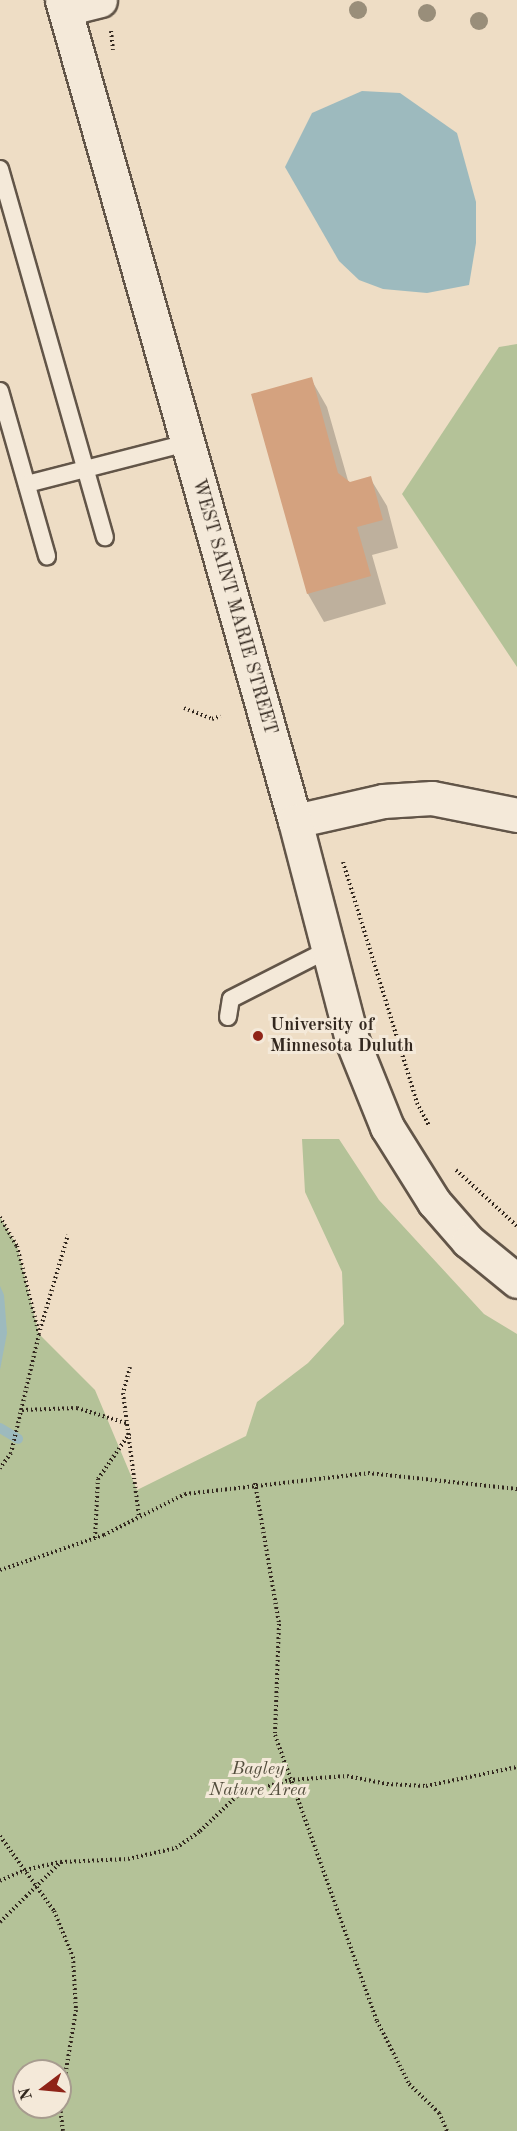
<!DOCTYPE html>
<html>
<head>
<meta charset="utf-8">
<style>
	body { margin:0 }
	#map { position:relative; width:517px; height:2131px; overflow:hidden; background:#eeddc5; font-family:"Old Standard TT",serif }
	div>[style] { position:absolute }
	.green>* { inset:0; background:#b4c298 }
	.water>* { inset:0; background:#9dbabe }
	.shadow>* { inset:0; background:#0003 }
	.stream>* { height:10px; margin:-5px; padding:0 5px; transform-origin:5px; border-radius:5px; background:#9dbabe }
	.building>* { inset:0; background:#d4a27f }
	.path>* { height:4px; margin-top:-2px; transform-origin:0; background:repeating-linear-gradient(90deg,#33281f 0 1.5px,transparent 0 4.5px) }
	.roads { filter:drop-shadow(2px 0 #625548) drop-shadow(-2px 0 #625548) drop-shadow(0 2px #625548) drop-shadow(0 -2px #625548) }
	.service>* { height:16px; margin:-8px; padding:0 8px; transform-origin:8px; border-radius:8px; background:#f4e9d9 }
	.minor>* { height:33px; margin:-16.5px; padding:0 16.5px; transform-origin:16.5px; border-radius:16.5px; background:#f4e9d9 }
	.tertiary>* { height:33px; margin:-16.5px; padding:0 16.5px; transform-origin:16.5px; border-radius:16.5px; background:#f4e9d9 }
	.trees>* { width:18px; height:18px; margin:-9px; border-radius:50%; background:#998e7a }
	.dots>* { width:16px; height:16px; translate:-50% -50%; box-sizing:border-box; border:3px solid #f4e9d9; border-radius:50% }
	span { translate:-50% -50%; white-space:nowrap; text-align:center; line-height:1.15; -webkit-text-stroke:6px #f4e9d9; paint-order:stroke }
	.street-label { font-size:18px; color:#33281f }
	.poi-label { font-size:18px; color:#33281f; font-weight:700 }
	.left { translate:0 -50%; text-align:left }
	.park-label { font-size:18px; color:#534e3d; font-style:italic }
	.north { position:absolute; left:12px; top:2059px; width:60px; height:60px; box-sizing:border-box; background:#f4e9d9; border:2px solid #a79c8f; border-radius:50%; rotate:254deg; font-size:16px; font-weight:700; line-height:24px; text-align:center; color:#33281f }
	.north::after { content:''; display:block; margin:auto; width:21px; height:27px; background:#8f2418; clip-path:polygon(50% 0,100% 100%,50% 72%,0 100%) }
</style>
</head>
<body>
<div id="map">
	<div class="green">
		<i style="clip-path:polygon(517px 344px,517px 667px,402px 494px,499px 347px)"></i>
		<i style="clip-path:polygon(evenodd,302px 1139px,339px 1139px,379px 1200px,484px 1314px,517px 1334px,517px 2131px,0 2131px,0 1217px,17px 1246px,39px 1334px,95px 1390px,137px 1490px,246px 1436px,257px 1402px,308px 1363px,344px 1324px,342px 1272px,305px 1192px,302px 1139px,24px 2071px,60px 2071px,60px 2107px,24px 2107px,24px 2071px)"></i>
	</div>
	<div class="water">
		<i style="clip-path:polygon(362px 91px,400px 93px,457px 133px,476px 202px,476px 243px,469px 285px,427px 293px,383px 289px,359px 280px,339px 261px,285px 167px,312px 113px)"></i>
		<i style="clip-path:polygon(0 1286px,4px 1295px,7px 1333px,0 1370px)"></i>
	</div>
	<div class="shadow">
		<i style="clip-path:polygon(311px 379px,327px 407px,349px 484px,370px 478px,387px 506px,398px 548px,372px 555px,386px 604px,324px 622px,308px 594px,252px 395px)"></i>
	</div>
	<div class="stream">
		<i style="left:0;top:1428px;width:21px;rotate:31deg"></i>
	</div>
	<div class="building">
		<i style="clip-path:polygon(312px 377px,338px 473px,350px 482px,371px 476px,383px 520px,357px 527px,371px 576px,307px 594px,251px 394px)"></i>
	</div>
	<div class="path">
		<i style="left:111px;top:31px;width:19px;rotate:84deg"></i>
		<i style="left:184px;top:708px;width:30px;rotate:21deg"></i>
		<i style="left:212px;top:719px;width:9px;rotate:-18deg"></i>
		<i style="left:343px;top:862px;width:252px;rotate:72.9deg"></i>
		<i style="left:417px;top:1103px;width:26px;rotate:62deg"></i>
		<i style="left:456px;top:1170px;width:83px;rotate:42.6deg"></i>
		<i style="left:0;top:1217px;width:34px;rotate:60deg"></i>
		<i style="left:17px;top:1246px;width:91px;rotate:76deg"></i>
		<i style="left:39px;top:1334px;width:122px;rotate:103.2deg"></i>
		<i style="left:11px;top:1453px;width:19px;rotate:126deg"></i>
		<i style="left:40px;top:1330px;width:99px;rotate:-73.6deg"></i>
		<i style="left:130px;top:1367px;width:27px;rotate:105deg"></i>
		<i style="left:123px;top:1393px;width:125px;rotate:82.6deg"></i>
		<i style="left:22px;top:1410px;width:55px;rotate:-2.1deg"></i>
		<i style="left:77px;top:1408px;width:54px;rotate:17.1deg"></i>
		<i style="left:255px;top:1483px;width:143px;rotate:80.3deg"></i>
		<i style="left:279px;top:1624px;width:111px;rotate:92.1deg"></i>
		<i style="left:275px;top:1735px;width:304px;rotate:70.4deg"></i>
		<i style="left:377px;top:2021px;width:71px;rotate:63.1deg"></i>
		<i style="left:409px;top:2084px;width:42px;rotate:44deg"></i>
		<i style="left:439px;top:2113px;width:20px;rotate:66deg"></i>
		<i style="left:95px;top:1538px;width:59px;rotate:-87.1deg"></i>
		<i style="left:98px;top:1479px;width:56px;rotate:-55.2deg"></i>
		<i style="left:0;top:1570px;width:110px;rotate:-18.6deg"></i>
		<i style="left:104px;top:1535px;width:91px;rotate:-26.8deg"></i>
		<i style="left:185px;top:1494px;width:184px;rotate:-6.5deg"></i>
		<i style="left:368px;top:1473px;width:150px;rotate:6.1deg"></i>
		<i style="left:0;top:1836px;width:92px;rotate:54.2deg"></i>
		<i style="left:54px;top:1911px;width:50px;rotate:67.6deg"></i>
		<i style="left:73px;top:1957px;width:53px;rotate:86.8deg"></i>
		<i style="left:76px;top:2010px;width:98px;rotate:99.4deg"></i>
		<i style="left:0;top:1881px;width:27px;rotate:-24deg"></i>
		<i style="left:25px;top:1870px;width:37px;rotate:-13deg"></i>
		<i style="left:61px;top:1862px;width:67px;rotate:-2.6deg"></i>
		<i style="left:128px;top:1859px;width:49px;rotate:-12.9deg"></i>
		<i style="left:176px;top:1848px;width:29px;rotate:-35deg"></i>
		<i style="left:200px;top:1831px;width:52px;rotate:-43.5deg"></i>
		<i style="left:238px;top:1795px;width:53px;rotate:-16.4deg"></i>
		<i style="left:289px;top:1780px;width:58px;rotate:-3.9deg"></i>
		<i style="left:347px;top:1776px;width:41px;rotate:11.3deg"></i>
		<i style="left:387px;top:1784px;width:39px;rotate:3deg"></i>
		<i style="left:426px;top:1786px;width:93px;rotate:-11.8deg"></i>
		<i style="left:0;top:1922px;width:84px;rotate:-44.5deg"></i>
		<i style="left:60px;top:2107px;width:24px;rotate:83deg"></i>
	</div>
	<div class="roads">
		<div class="service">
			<i style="left:0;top:169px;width:383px;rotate:74.1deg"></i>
			<i style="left:0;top:391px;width:172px;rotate:74.1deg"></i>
			<i style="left:27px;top:484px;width:165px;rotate:-14.4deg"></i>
			<i style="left:228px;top:1017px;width:18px;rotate:-81deg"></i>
			<i style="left:231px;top:999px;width:110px;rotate:-27deg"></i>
		</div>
		<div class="minor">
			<i style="left:65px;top:9px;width:36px;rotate:-14deg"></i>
			<i style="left:295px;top:821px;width:90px;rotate:-12.8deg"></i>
			<i style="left:383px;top:801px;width:49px;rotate:-3.5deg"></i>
			<i style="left:432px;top:798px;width:87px;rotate:11.3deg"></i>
		</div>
		<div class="tertiary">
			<i style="left:62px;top:0;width:853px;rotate:74.16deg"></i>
			<i style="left:295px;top:821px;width:226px;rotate:75.4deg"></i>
			<i style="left:352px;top:1040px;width:94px;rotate:68.1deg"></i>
			<i style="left:387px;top:1127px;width:89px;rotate:57.9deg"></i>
			<i style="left:434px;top:1202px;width:52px;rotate:48.9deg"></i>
			<i style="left:468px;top:1241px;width:63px;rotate:39.2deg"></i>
		</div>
	</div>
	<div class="trees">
		<i style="left:358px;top:10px"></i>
		<i style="left:427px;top:13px"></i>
		<i style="left:479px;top:21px"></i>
	</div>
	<div class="dots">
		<i style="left:258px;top:1036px;background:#8f2418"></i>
	</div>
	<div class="street-label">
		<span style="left:234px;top:607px;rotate:74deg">WEST SAINT MARIE STREET</span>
	</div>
	<div class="poi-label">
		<span class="left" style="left:270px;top:1036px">University of<br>Minnesota Duluth</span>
	</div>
	<div class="park-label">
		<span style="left:258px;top:1780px">Bagley<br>Nature Area</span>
	</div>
	<div class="north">N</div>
</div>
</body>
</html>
